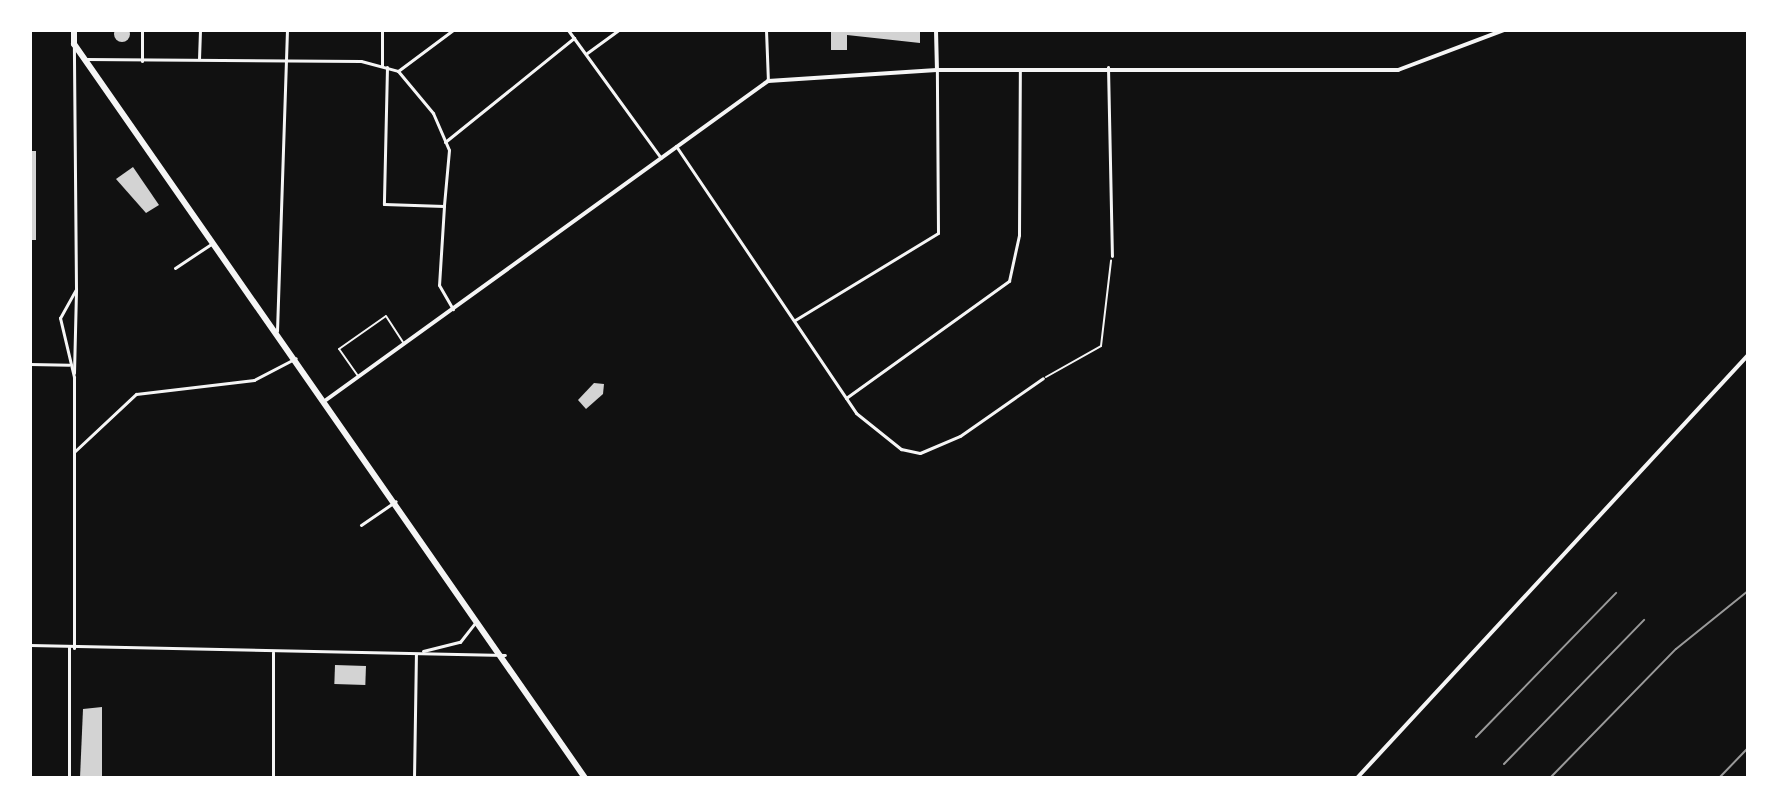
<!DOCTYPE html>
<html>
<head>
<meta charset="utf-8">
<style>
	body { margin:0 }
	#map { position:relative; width:1778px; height:808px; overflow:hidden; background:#111; font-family:"Open Sans",sans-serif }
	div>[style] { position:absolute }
	.building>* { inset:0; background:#d3d3d3; transform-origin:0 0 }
	.round { border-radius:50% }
	.path>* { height:2px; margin:-1px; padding:0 1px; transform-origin:1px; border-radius:1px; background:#f5f5f5 }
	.service>* { height:2px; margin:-1px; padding:0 1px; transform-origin:1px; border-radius:1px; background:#f5f5f5 }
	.minor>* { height:3px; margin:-1.5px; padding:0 1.5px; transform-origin:1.5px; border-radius:1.5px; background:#f5f5f5 }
	.tertiary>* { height:4px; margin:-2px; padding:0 2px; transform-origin:2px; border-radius:2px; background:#f5f5f5 }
	.trunk>* { height:6px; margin:-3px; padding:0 3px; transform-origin:3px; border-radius:3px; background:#f5f5f5 }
	.rail>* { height:2px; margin:-1px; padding:0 1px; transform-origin:1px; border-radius:1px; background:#9a9a9a }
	span { translate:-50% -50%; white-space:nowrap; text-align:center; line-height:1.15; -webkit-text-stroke:8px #fff; paint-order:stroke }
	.frame { position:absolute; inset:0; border:32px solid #fff; pointer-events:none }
</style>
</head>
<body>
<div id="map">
	<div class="building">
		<i class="round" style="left:114px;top:26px;width:16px;height:16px"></i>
		<i style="clip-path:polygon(831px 30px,920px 30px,920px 43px,847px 35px,847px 50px,831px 50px)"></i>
		<i style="left:30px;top:151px;width:6px;height:89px"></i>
		<i style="clip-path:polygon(133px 167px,159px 205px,146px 213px,116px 179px)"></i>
		<i style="clip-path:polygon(594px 383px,604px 384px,603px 394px,586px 409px,578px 400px)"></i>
		<i style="left:335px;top:665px;width:31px;height:19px;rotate:2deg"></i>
		<i style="clip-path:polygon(102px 707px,102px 778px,80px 778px,83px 709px)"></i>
	</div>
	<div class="path">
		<i style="left:1046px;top:377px;width:63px;rotate:-29.4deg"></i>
		<i style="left:1101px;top:346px;width:86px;rotate:-83.3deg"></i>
	</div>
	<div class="service">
		<i style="left:358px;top:376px;width:33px;rotate:-125deg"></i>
		<i style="left:339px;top:349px;width:57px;rotate:-35.1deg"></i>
		<i style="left:386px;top:316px;width:31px;rotate:57deg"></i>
	</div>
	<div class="minor">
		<i style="left:142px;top:30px;width:31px;rotate:90deg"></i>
		<i style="left:568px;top:30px;width:158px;rotate:54deg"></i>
		<i style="left:766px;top:30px;width:51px;rotate:87.8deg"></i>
		<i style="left:587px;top:53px;width:39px;rotate:-36deg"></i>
		<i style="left:85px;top:59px;width:276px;rotate:0.4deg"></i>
		<i style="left:361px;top:61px;width:38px;rotate:15deg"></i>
		<i style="left:199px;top:59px;width:29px;rotate:-88deg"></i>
		<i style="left:382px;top:65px;width:35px;rotate:-90deg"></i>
		<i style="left:387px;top:67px;width:137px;rotate:91.3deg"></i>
		<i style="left:384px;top:204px;width:60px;rotate:1.9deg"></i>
		<i style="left:444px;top:206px;width:79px;rotate:93.6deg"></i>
		<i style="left:439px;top:285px;width:28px;rotate:60deg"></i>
		<i style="left:1108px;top:67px;width:189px;rotate:88.8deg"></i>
		<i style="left:398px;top:71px;width:55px;rotate:50.2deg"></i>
		<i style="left:433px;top:113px;width:40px;rotate:66.6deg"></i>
		<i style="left:449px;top:150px;width:55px;rotate:95.2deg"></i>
		<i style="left:398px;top:71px;width:69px;rotate:-36.7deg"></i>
		<i style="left:445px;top:142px;width:166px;rotate:-38.9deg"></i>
		<i style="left:676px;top:146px;width:322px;rotate:56deg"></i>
		<i style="left:856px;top:413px;width:58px;rotate:38.7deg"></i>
		<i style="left:901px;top:449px;width:19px;rotate:12deg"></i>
		<i style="left:920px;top:453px;width:43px;rotate:-23deg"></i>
		<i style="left:960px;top:436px;width:101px;rotate:-34.9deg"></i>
		<i style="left:175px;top:268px;width:43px;rotate:-33.7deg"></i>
		<i style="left:795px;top:320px;width:167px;rotate:-31.3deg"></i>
		<i style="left:938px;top:233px;width:163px;rotate:-90.4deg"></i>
		<i style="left:277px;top:331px;width:301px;rotate:-88.1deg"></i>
		<i style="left:30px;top:364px;width:39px;rotate:1deg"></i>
		<i style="left:74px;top:373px;width:84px;rotate:-88.6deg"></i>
		<i style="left:846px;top:398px;width:201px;rotate:-35.7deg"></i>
		<i style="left:1009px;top:281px;width:47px;rotate:-77.7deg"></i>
		<i style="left:1019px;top:235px;width:165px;rotate:-89.7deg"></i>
		<i style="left:74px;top:452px;width:85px;rotate:-43.1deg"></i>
		<i style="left:136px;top:394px;width:119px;rotate:-6.8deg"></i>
		<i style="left:254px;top:380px;width:47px;rotate:-27.6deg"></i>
		<i style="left:361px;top:525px;width:42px;rotate:-34.4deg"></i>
		<i style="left:30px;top:645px;width:475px;rotate:1.2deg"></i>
		<i style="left:69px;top:647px;width:131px;rotate:90deg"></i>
		<i style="left:74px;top:648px;width:271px;rotate:-90deg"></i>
		<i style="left:74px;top:377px;width:61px;rotate:-103.3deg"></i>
		<i style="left:60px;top:318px;width:33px;rotate:-61deg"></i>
		<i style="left:76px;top:289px;width:242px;rotate:-90.5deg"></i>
		<i style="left:423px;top:651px;width:38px;rotate:-14deg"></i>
		<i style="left:460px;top:642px;width:24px;rotate:-52deg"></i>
		<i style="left:273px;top:652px;width:126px;rotate:90deg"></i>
		<i style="left:414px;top:778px;width:124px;rotate:-89.1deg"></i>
	</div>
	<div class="tertiary">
		<i style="left:936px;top:30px;width:40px;rotate:88.6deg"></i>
		<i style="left:326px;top:400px;width:545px;rotate:-35.82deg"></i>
		<i style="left:768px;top:81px;width:169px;rotate:-3.7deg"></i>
		<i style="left:937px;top:70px;width:461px"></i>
		<i style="left:1398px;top:70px;width:113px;rotate:-20.7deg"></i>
		<i style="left:1357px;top:778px;width:576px;rotate:-47.25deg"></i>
	</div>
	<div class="trunk">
		<i style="left:74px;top:30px;width:14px;rotate:90deg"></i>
		<i style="left:74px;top:44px;width:894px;rotate:55.15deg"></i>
	</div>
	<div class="rail">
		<i style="left:1476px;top:737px;width:201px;rotate:-45.8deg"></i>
		<i style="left:1504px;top:764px;width:201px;rotate:-45.8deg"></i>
		<i style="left:1550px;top:778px;width:180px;rotate:-45.7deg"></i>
		<i style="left:1676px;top:649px;width:92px;rotate:-38.9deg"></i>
		<i style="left:1719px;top:778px;width:42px;rotate:-46deg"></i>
	</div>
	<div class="frame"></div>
</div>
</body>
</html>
